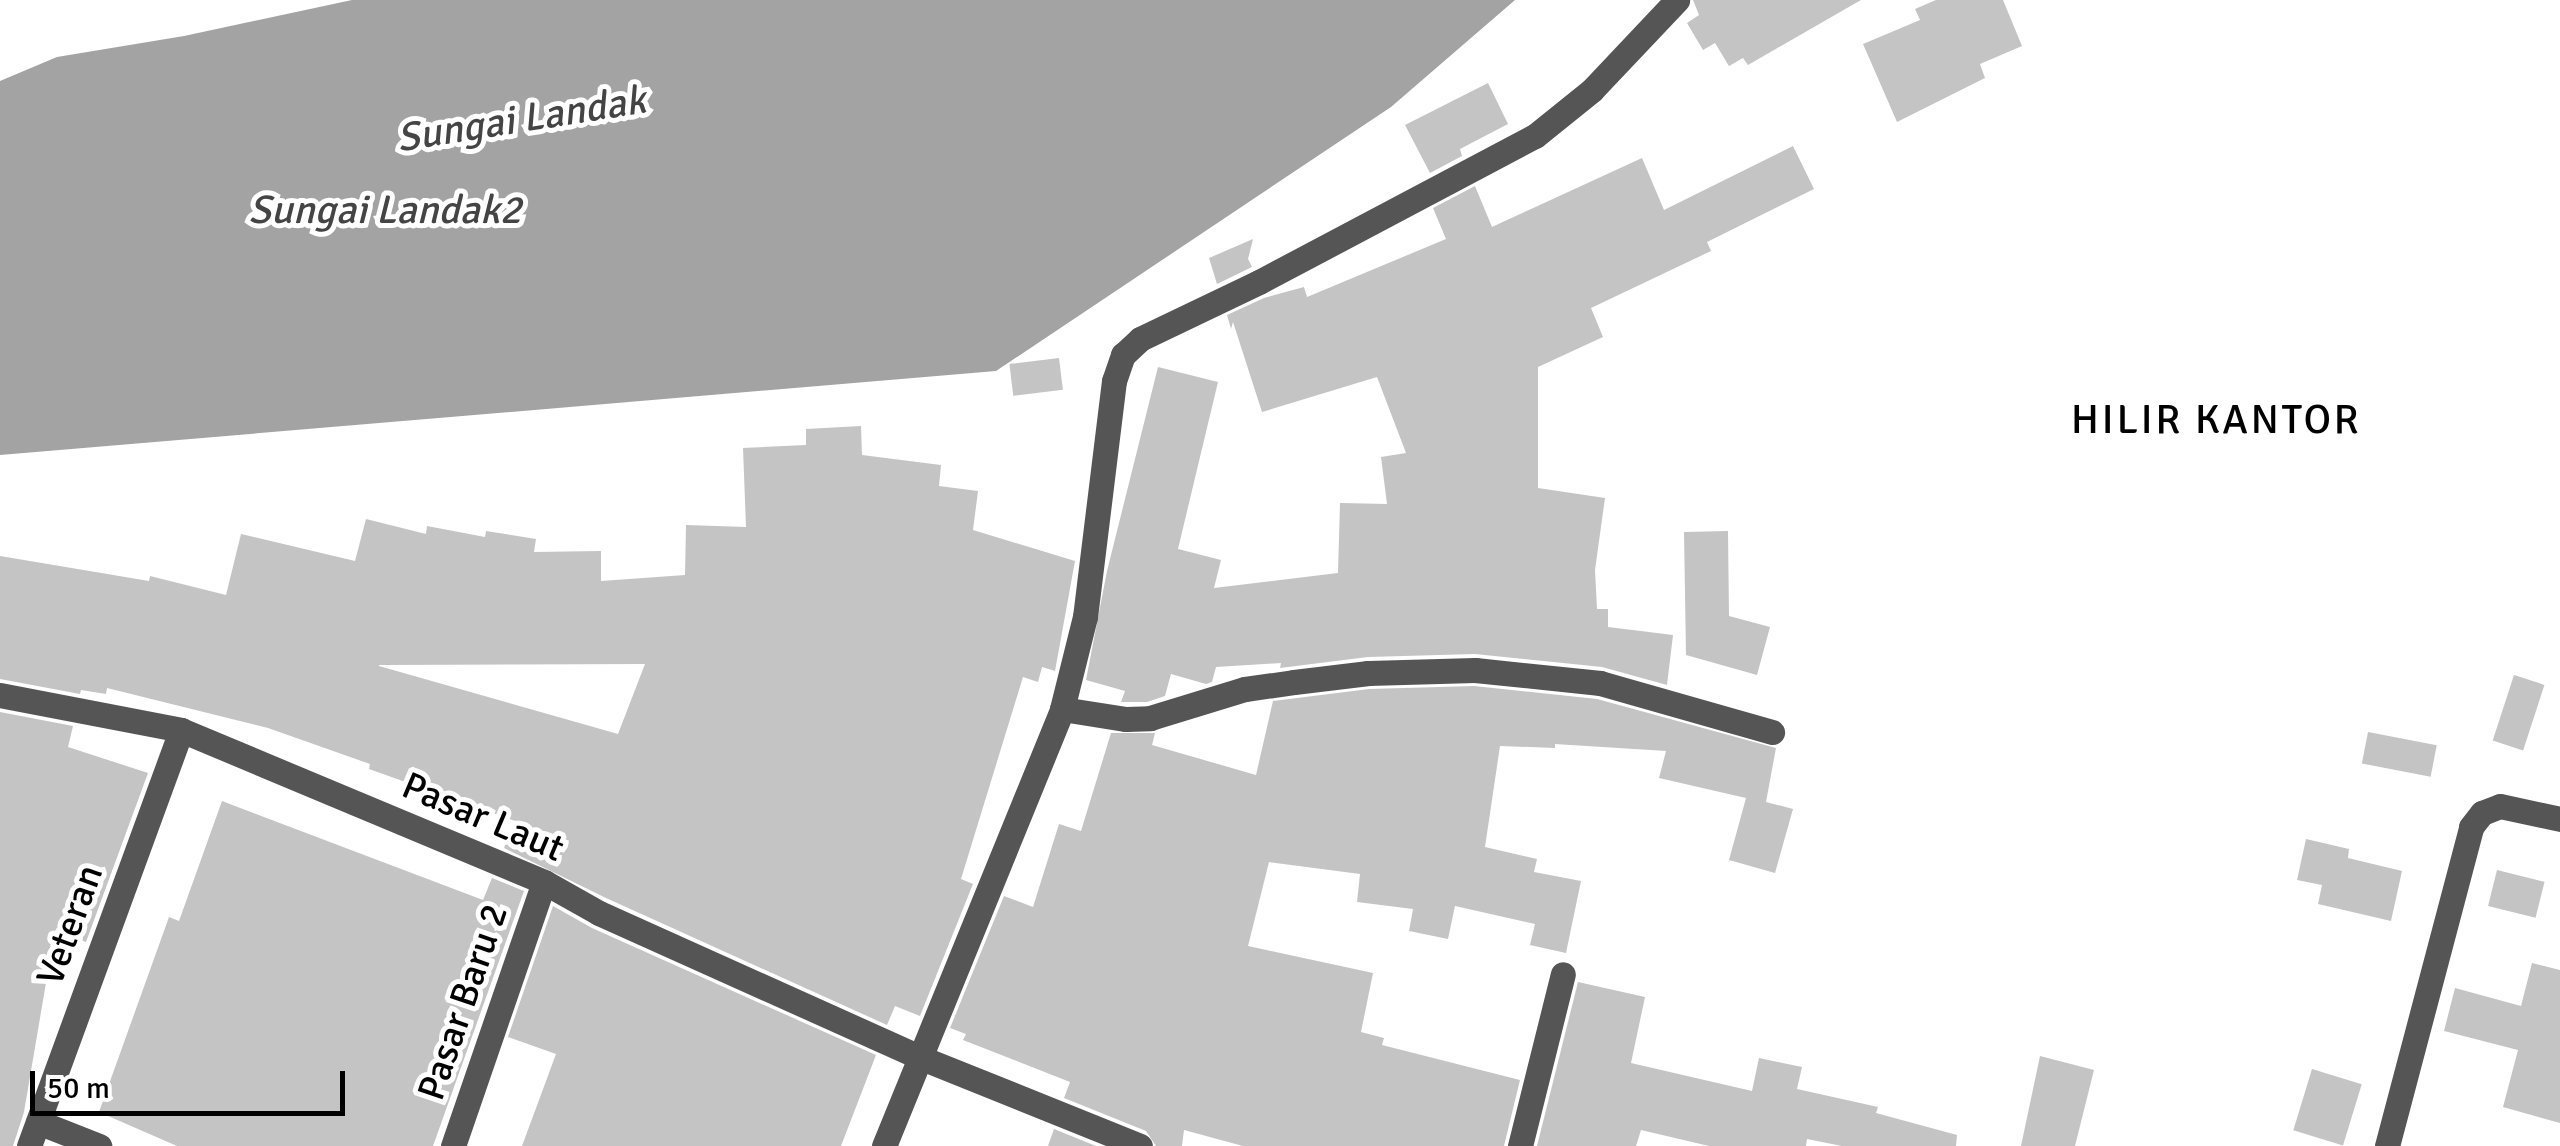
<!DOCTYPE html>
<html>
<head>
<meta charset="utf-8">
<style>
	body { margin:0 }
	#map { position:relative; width:2560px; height:1146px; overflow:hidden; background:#fff; font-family:Signika,sans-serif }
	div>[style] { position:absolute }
	.water>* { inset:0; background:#a3a3a3 }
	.building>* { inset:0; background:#c4c4c4; transform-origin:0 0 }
	.minor>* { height:25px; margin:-12.5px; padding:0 12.5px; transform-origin:12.5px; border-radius:12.5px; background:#555 }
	span { translate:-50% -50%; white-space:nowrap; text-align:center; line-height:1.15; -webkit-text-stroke:10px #fff; paint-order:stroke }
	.street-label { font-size:38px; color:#000 }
	.water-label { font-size:40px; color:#444; font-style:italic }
	.quarter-label { font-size:42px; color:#000; letter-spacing:2.5px }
	.scale { position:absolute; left:30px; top:1071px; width:315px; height:45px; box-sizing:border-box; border:5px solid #000; border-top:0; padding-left:12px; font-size:30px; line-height:35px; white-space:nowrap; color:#000; -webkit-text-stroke:8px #fff; paint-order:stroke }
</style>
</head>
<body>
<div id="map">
	<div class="water">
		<i style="clip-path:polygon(352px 0,1515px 0,1391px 107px,996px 371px,0 455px,0 81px,57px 57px,184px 36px)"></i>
	</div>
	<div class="building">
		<i style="clip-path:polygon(1693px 0,1861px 0,1748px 65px,1743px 58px,1729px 66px,1715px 43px,1703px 50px,1687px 23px,1699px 15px)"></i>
		<i style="clip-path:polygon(1936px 0,2003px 0,2022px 46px,1980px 64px,1985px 78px,1897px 122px,1863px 44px,1920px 20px,1915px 9px)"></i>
		<i style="clip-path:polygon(1488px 83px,1508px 124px,1460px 149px,1462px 156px,1430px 173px,1405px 125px)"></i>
		<i style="clip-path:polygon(1793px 146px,1814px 189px,1707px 242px,1711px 251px,1591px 308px,1603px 337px,1538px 367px,1538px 488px,1605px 498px,1595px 570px,1597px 609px,1608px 609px,1608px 627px,1673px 635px,1667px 685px,1602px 667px,1475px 654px,1368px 657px,1280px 668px,1281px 663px,1216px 667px,1212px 682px,1206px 684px,1171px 674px,1165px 696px,1147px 702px,1121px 702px,1125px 691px,1086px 680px,1107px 571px,1158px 367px,1218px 382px,1178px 549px,1221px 560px,1214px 588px,1338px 573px,1340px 503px,1387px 504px,1381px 457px,1406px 453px,1377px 377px,1262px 412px,1233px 322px,1231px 329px,1227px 315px,1264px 298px,1304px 287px,1307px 297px,1446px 239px,1433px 208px,1475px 186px,1492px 227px,1642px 158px,1664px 210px)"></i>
		<i style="clip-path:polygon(1253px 239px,1248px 259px,1252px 267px,1217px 284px,1209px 258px)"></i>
		<i style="left:1059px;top:358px;width:32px;height:50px;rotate:83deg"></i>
		<i style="clip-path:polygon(evenodd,861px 426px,862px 455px,941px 465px,939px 486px,978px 491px,973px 530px,1075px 561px,1055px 671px,1042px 667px,1038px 682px,1023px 677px,961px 879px,973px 884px,920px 1016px,895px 1006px,887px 1025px,606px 898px,504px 848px,515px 821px,369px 769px,370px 764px,268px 728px,107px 688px,106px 694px,81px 690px,80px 694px,0 679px,0 556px,149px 581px,150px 576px,226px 595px,241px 534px,355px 561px,366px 519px,426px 534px,427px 526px,485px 537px,486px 531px,536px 539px,534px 552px,601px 551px,601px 581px,685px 575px,686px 525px,746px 527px,743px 448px,806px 445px,806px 429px,861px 426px,645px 664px,618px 734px,379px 666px,379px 665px,645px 664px)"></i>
		<i style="clip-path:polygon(1728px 531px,1729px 616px,1770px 627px,1757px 675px,1686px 655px,1684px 532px)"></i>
		<i style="left:2514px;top:675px;width:32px;height:69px;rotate:18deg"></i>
		<i style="clip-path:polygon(1474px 686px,1597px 699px,1776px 748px,1766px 802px,1793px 809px,1775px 873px,1729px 860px,1746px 798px,1659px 778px,1666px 751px,1555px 744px,1555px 748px,1500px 746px,1485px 847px,1537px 859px,1534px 872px,1581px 881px,1566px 953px,1530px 945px,1535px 924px,1455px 906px,1448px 939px,1409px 931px,1413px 909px,1357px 902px,1360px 874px,1269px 862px,1248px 946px,1373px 973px,1361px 1032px,1384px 1038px,1382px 1045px,1520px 1080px,1504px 1146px,1243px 1146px,1184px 1130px,1182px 1146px,1156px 1146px,1146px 1131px,1064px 1098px,1070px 1082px,963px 1040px,966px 1034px,950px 1028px,1004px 896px,1033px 907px,1059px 824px,1081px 831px,1111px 733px,1155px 733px,1152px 745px,1256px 775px,1273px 701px,1369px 689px)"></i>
		<i style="clip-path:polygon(0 712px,73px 726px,68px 747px,148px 773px,86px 942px,55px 930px,24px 1112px,13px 1146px,0 1146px)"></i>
		<i style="left:2368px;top:732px;width:70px;height:32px;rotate:11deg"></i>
		<i style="clip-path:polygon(222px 801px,483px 900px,492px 878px,524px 891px,433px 1146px,177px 1146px,99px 1112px,169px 917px,179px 921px)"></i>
		<i style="clip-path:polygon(2306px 839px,2349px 849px,2348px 858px,2402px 871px,2391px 921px,2318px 904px,2322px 885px,2297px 880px)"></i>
		<i style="left:2497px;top:870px;width:49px;height:37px;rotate:14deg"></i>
		<i style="clip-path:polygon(553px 906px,592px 928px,876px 1055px,841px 1146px,522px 1146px,556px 1054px,508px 1037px)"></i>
		<i style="clip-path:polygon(2532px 963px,2560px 970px,2560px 1123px,2503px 1107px,2518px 1050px,2444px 1031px,2455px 988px,2521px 1006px)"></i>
		<i style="clip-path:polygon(1578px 982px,1645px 997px,1631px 1063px,1752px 1091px,1759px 1058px,1802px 1067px,1797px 1089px,1878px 1107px,1876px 1113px,1957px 1135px,1956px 1146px,1842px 1146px,1807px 1139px,1806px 1146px,1709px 1146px,1641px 1130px,1636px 1146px,1537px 1146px)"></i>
		<i style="clip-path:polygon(2040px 1056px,2094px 1070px,2075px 1146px,2021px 1146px)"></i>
		<i style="left:2312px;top:1069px;width:52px;height:64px;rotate:17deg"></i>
		<i style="clip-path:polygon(1054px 1129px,1096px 1146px,1048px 1146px)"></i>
	</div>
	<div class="minor">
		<i style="left:0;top:695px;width:184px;rotate:10.9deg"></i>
		<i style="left:181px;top:730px;width:394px;rotate:22.7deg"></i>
		<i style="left:544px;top:882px;width:63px;rotate:29.4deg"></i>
		<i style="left:599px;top:913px;width:351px;rotate:24.2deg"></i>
		<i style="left:919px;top:1057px;width:238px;rotate:21.9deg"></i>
		<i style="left:1062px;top:709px;width:65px;rotate:8.9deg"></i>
		<i style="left:1126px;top:719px;width:24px;rotate:-2deg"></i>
		<i style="left:1150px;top:718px;width:99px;rotate:-17deg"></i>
		<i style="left:1245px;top:689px;width:49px;rotate:-8.1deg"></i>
		<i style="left:1294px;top:682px;width:75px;rotate:-6.9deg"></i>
		<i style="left:1368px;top:673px;width:107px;rotate:-1.6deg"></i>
		<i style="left:1475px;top:670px;width:126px;rotate:5.9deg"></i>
		<i style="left:1600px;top:683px;width:179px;rotate:15.9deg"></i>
		<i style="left:38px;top:1122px;width:66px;rotate:21.5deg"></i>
		<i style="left:29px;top:1146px;width:443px;rotate:-69.9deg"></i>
		<i style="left:453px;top:1146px;width:279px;rotate:-71deg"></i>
		<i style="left:884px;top:1146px;width:472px;rotate:-67.8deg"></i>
		<i style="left:1062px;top:709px;width:95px;rotate:-76deg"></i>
		<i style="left:1085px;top:617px;width:238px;rotate:-83deg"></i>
		<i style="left:1114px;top:381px;width:28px;rotate:-71deg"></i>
		<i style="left:1123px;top:355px;width:23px;rotate:-43deg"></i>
		<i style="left:1140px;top:339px;width:132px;rotate:-25.6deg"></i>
		<i style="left:1259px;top:282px;width:312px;rotate:-27.9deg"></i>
		<i style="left:1535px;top:136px;width:73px;rotate:-38.9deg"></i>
		<i style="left:1592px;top:90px;width:124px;rotate:-46.6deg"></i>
		<i style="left:1520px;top:1146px;width:177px;rotate:-76deg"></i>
		<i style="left:2387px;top:1146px;width:330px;rotate:-75.2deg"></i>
		<i style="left:2471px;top:827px;width:18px;rotate:-52deg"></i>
		<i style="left:2482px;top:813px;width:19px;rotate:-21deg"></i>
		<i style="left:2500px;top:806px;width:61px;rotate:12.2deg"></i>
	</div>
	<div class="street-label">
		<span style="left:483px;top:817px;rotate:23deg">Pasar Laut</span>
		<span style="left:70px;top:925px;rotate:-70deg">Veteran</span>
		<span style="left:463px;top:1002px;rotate:-71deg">Pasar Baru 2</span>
	</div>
	<div class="water-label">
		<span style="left:521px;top:119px;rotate:-9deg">Sungai Landak</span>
		<span style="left:385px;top:210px">Sungai Landak2</span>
	</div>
	<div class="quarter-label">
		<span style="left:2216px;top:420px">HILIR KANTOR</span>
	</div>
	<div class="scale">50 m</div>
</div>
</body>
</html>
